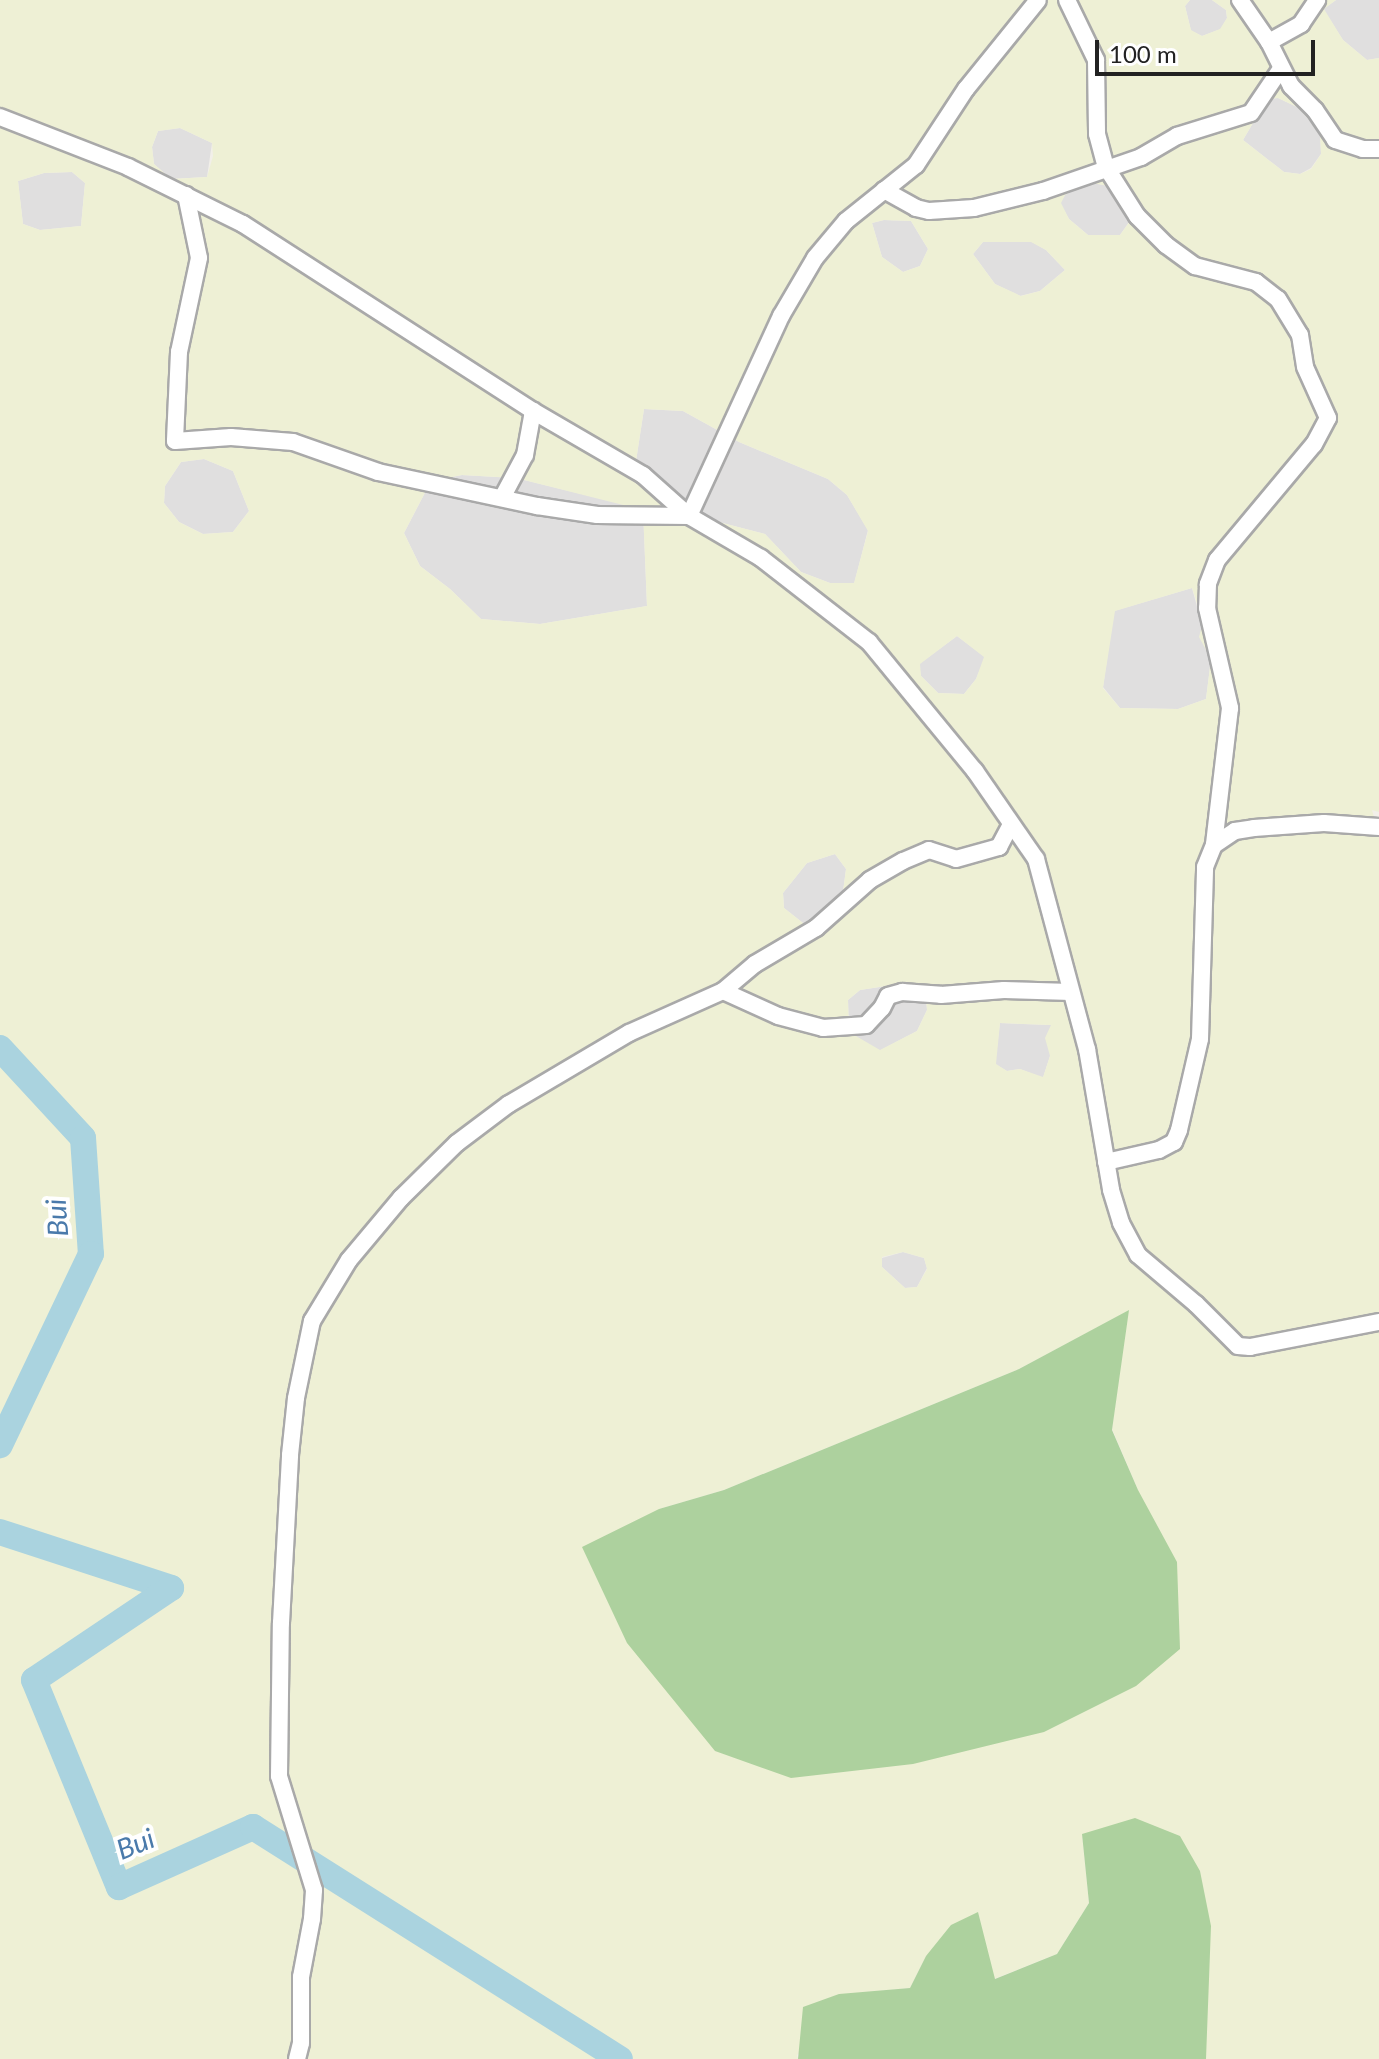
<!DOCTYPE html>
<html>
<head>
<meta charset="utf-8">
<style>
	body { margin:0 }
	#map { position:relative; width:1379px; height:2059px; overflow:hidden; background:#f2efe9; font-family:Lato,sans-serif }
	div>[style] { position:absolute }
	.residential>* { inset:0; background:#e0dfdf }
	.farmland>* { inset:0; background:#eef0d5 }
	.forest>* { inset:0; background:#add19e }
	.river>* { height:26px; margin:-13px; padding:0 13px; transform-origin:13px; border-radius:13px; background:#aad3df }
	.roads { filter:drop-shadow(2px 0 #a9a9a9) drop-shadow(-2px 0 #a9a9a9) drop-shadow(0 2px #a9a9a9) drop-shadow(0 -2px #a9a9a9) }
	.street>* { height:16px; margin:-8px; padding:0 8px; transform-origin:8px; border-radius:8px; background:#fff }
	span { translate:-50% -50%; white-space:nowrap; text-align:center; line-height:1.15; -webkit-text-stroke:8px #fff; paint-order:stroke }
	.water-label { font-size:28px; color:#4a7aab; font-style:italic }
	.scale { position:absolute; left:1095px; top:40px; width:220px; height:36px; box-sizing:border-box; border:4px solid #222; border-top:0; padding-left:10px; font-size:24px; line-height:28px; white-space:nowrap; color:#222; -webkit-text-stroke:6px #fff; paint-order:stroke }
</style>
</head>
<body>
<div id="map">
	<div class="residential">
		<i style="clip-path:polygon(1190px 0,1212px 0,1226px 10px,1227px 18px,1221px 29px,1202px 36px,1191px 31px,1185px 6px)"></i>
		<i style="clip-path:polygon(1336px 0,1379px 0,1379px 58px,1367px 60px,1343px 40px,1323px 9px)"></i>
		<i style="clip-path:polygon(1278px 98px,1297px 107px,1320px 131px,1321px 154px,1311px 168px,1300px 174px,1284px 172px,1243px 140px,1267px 99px)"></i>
		<i style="clip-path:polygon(180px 128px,212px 143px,207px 177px,171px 179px,154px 164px,152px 147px,158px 131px)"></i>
		<i style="clip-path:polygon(72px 172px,85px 183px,81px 226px,40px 230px,23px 224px,18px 181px,44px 173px)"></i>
		<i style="clip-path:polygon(1087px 182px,1114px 187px,1129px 201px,1130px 221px,1120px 235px,1088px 235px,1069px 219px,1060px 203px,1065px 195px)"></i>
		<i style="clip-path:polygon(884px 220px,911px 221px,928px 249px,920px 266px,903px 272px,882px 257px,872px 223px)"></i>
		<i style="clip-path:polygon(983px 242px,1032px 242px,1046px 250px,1065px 270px,1040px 291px,1020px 296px,995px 284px,973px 254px)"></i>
		<i style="clip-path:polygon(644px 409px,683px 411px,739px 442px,828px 479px,847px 495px,868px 530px,854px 584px,830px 583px,801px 572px,765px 534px,711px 520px,661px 484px,636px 461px)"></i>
		<i style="clip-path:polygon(204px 459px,233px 471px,249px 511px,233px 532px,203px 534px,179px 522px,164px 503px,165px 486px,181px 462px)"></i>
		<i style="clip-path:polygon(462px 475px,516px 478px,643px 509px,647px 606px,540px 624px,481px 619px,450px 589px,420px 566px,404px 533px,431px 481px)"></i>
		<i style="clip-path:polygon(1192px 588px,1211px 659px,1206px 699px,1178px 709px,1120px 708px,1103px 687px,1114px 611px)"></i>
		<i style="clip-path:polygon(957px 636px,985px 657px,976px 679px,964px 694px,938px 693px,921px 676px,919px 664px)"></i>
		<i style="clip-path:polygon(835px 854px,846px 869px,842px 899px,810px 926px,803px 923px,784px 908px,783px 893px,807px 863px)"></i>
		<i style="clip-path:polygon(899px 984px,910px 985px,926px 999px,927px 1010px,917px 1031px,879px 1051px,849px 1032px,848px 1000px,860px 990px)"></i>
		<i style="clip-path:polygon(1000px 1023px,1051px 1025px,1050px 1056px,1043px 1078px,1020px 1069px,1007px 1071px,995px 1064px)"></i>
		<i style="clip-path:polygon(903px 1252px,924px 1258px,927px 1268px,917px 1287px,905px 1288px,882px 1267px,882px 1258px)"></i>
	</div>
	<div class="farmland">
		<i style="clip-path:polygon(evenodd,0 0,1190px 0,1185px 6px,1191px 30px,1202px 36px,1220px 29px,1227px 18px,1226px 10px,1212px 0,1336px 0,1324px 9px,1343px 40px,1367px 60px,1379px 58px,1379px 812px,1372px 810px,1379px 834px,1379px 2059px,1206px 2059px,1205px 2050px,1082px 1834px,1089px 1903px,1057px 1954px,994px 1979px,978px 1913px,926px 1956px,910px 1988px,880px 1991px,797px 2055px,798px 2059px,0 2059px,0 0,1278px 98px,1297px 107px,1320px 131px,1321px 154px,1311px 169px,1300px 174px,1284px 172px,1243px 140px,1267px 99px,1278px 98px,0 0,180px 128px,212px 143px,213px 156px,207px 177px,171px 179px,154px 164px,152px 147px,158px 131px,180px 128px,0 0,72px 172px,85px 183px,81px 226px,40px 230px,23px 224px,18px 181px,44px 173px,72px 172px,0 0,1087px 182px,1114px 187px,1129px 201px,1130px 221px,1120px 235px,1088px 235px,1069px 219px,1061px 203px,1065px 195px,1087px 182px,0 0,884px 220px,911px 221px,928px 249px,920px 266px,903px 272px,882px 257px,872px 223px,884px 220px,0 0,983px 242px,1031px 242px,1046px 250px,1065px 270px,1040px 291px,1021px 296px,995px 284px,973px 254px,983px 242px,0 0,644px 409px,683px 411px,739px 442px,828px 479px,847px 495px,868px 531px,854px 583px,830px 583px,801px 572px,765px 534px,711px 520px,661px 484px,636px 461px,644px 409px,0 0,204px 459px,233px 471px,249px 511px,233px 532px,203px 534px,179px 522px,164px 503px,165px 486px,181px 462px,204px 459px,0 0,462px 475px,516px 478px,643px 510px,647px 606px,540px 624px,481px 619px,450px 589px,420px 566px,404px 533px,431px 481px,462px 475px,0 0,1192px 588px,1203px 622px,1199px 637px,1211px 659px,1206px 699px,1178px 709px,1120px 708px,1103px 688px,1115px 611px,1192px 588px,0 0,957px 636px,984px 657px,976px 679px,964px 694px,938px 693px,921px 676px,920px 664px,957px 636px,0 0,835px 854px,846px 869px,842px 899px,810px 926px,803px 923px,784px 908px,783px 893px,807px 863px,835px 854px,0 0,899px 984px,910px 985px,926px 999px,927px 1010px,917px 1031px,880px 1050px,849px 1032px,848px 1000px,860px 990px,899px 984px,0 0,1000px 1023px,1051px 1025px,1045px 1038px,1050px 1056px,1043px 1077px,1020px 1069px,1007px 1071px,996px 1064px,1000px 1023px,0 0,903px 1252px,924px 1258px,927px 1269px,917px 1287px,905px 1288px,882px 1267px,882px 1257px,903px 1252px,0 0,1128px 1311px,1112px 1429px,1138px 1490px,659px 1509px,724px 1490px,1019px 1369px,1128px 1311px)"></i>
	</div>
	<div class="forest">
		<i style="clip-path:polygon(1129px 1310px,1112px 1430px,1138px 1490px,1177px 1562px,1180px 1649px,1136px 1686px,1044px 1732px,913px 1764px,791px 1778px,715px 1751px,627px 1643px,582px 1547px,659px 1509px,724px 1490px,1019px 1369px)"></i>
		<i style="clip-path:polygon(1135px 1818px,1180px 1836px,1200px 1871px,1211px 1926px,1206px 2059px,798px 2059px,803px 2007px,839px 1994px,910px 1988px,926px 1956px,951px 1925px,978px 1912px,995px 1979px,1057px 1954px,1089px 1903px,1082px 1834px)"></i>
	</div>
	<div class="river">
		<i style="left:0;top:1048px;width:122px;rotate:47.3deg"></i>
		<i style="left:83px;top:1138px;width:116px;rotate:86.1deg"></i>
		<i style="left:91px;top:1254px;width:212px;rotate:115.5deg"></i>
		<i style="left:0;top:1532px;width:180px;rotate:18.1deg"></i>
		<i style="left:171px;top:1588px;width:165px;rotate:146.1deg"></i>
		<i style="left:34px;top:1680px;width:224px;rotate:67.7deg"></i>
		<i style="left:119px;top:1887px;width:147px;rotate:-24.1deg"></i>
		<i style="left:253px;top:1827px;width:434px;rotate:32.3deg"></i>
	</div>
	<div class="roads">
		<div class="street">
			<i style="left:1067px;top:0;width:67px;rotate:64.2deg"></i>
			<i style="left:1096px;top:60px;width:74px;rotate:89.2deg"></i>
			<i style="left:1097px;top:134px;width:34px;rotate:75deg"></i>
			<i style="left:1106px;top:167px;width:58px;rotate:57.7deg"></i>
			<i style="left:1137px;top:216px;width:41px;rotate:45deg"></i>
			<i style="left:1166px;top:245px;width:36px;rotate:36deg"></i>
			<i style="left:1195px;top:266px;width:63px;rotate:14.7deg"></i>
			<i style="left:1256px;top:282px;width:28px;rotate:38deg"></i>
			<i style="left:1278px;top:299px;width:42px;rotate:58.6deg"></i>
			<i style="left:1300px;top:335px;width:32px;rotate:81deg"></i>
			<i style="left:1305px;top:367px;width:56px;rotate:65.7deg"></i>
			<i style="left:1328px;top:418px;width:30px;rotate:118deg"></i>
			<i style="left:1314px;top:444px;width:151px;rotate:129.9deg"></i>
			<i style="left:1217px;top:560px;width:26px;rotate:111deg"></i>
			<i style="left:1208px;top:584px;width:24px;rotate:92deg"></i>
			<i style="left:1207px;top:608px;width:103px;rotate:77deg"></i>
			<i style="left:1230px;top:708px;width:138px;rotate:96.7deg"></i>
			<i style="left:1240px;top:0;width:51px;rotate:55.4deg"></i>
			<i style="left:1269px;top:42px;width:49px;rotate:63.4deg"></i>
			<i style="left:1291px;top:86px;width:34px;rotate:45deg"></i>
			<i style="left:1315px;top:110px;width:36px;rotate:56deg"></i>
			<i style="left:1335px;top:140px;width:29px;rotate:18deg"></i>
			<i style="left:1363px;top:149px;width:16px"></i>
			<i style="left:1269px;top:42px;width:37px;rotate:-29deg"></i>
			<i style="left:1301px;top:24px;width:29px;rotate:-56deg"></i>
			<i style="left:0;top:117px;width:137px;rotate:21.3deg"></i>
			<i style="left:128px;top:167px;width:128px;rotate:26.4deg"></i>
			<i style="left:243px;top:224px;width:345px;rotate:32.8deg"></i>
			<i style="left:533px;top:411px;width:127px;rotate:30.2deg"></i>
			<i style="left:643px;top:475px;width:62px;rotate:41.7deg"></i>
			<i style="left:689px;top:516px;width:83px;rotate:30.3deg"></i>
			<i style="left:761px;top:558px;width:137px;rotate:37.9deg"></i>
			<i style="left:869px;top:642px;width:167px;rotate:50.6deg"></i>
			<i style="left:975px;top:771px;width:107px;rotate:55.3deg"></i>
			<i style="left:1036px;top:859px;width:197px;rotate:75deg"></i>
			<i style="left:1087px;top:1049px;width:143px;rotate:80.3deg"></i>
			<i style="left:1111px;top:1190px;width:34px;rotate:73deg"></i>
			<i style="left:1121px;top:1223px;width:36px;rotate:62deg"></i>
			<i style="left:1138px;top:1255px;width:76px;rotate:40.2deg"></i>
			<i style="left:1196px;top:1304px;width:59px;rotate:45deg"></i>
			<i style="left:1238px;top:1346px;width:12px;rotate:5deg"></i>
			<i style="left:1250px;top:1347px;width:131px;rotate:-11deg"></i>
			<i style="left:884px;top:190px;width:37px;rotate:29deg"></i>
			<i style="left:916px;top:208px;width:13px;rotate:13deg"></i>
			<i style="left:929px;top:211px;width:45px;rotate:-3.8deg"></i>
			<i style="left:974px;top:208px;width:71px;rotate:-13.8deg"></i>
			<i style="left:1043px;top:191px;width:104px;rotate:-19.1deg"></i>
			<i style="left:1141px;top:157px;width:42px;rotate:-30.3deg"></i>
			<i style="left:1177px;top:136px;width:77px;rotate:-17.3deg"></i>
			<i style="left:1251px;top:113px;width:52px;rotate:-56deg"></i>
			<i style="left:186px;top:195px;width:64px;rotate:78.3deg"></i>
			<i style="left:199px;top:258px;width:96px;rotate:102deg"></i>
			<i style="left:179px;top:352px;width:89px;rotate:92.6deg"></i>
			<i style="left:175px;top:441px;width:56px;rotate:-4.1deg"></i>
			<i style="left:231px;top:437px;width:62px;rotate:4.6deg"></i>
			<i style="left:293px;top:442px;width:90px;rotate:19.4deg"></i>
			<i style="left:378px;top:472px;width:163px;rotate:12.1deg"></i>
			<i style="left:537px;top:506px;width:61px;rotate:8.5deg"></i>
			<i style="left:597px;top:515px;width:92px;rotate:0.6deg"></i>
			<i style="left:689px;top:516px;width:220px;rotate:-65.3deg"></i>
			<i style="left:781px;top:316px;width:67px;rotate:-59.6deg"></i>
			<i style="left:815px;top:258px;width:48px;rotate:-50deg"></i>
			<i style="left:846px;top:221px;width:90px;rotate:-38.7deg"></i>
			<i style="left:916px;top:165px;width:91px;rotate:-56.7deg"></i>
			<i style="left:966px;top:89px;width:114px;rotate:-51deg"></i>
			<i style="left:502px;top:498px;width:49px;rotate:-61.9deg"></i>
			<i style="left:525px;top:455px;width:45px;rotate:-79.7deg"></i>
			<i style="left:723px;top:991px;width:60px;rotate:24.4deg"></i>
			<i style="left:778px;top:1016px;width:47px;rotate:14.9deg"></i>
			<i style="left:823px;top:1028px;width:43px;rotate:-4deg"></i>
			<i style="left:866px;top:1025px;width:23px;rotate:-47deg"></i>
			<i style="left:882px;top:1008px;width:13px;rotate:-63deg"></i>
			<i style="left:888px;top:996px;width:15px;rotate:-16deg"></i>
			<i style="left:902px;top:992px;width:39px;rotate:4deg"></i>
			<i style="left:941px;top:995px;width:63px;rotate:-4.5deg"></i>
			<i style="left:1004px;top:990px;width:67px;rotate:1.7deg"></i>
			<i style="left:1106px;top:1162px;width:54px;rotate:-12.8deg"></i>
			<i style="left:1159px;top:1150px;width:17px;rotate:-28deg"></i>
			<i style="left:1174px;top:1142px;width:13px;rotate:-67deg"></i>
			<i style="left:1179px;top:1130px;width:93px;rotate:-77deg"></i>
			<i style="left:1200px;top:1039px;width:172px;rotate:-88.3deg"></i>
			<i style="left:1205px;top:867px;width:24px;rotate:-68deg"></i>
			<i style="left:1214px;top:845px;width:25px;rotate:-34deg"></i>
			<i style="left:1235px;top:831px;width:19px;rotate:-9deg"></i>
			<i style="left:1254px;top:828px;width:70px;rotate:-4.1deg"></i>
			<i style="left:1324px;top:823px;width:55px;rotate:4.2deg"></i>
			<i style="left:297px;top:2059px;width:16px;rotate:-76deg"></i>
			<i style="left:301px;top:2043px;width:66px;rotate:-90deg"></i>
			<i style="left:301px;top:1977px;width:59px;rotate:-79.3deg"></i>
			<i style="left:312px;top:1919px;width:29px;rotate:-86deg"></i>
			<i style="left:314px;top:1890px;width:119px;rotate:-107.1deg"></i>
			<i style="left:279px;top:1776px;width:153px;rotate:-89.3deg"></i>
			<i style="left:281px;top:1623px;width:168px;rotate:-86.9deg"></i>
			<i style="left:290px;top:1455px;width:57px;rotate:-84deg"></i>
			<i style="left:296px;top:1398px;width:79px;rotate:-78.3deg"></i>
			<i style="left:312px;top:1321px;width:71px;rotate:-58.8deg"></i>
			<i style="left:349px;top:1260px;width:81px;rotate:-50deg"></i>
			<i style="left:401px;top:1198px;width:78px;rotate:-44.5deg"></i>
			<i style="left:457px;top:1143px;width:65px;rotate:-36.9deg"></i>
			<i style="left:509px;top:1104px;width:139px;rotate:-30.6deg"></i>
			<i style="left:629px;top:1033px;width:103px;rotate:-24.1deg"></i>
			<i style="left:723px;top:991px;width:42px;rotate:-40.2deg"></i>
			<i style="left:755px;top:964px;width:71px;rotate:-30.5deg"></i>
			<i style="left:816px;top:928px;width:72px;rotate:-41.6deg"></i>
			<i style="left:870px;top:880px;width:38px;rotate:-30deg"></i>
			<i style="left:903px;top:861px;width:28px;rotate:-23deg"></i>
			<i style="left:929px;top:850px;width:28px;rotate:18deg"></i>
			<i style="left:956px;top:859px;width:45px;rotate:-15.6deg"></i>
			<i style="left:999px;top:847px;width:24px;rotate:-62deg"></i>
		</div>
	</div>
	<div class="water-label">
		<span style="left:56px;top:1218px;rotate:-94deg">Bui</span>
		<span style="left:135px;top:1843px;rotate:-22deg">Bui</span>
	</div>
	<div class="scale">100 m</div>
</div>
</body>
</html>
